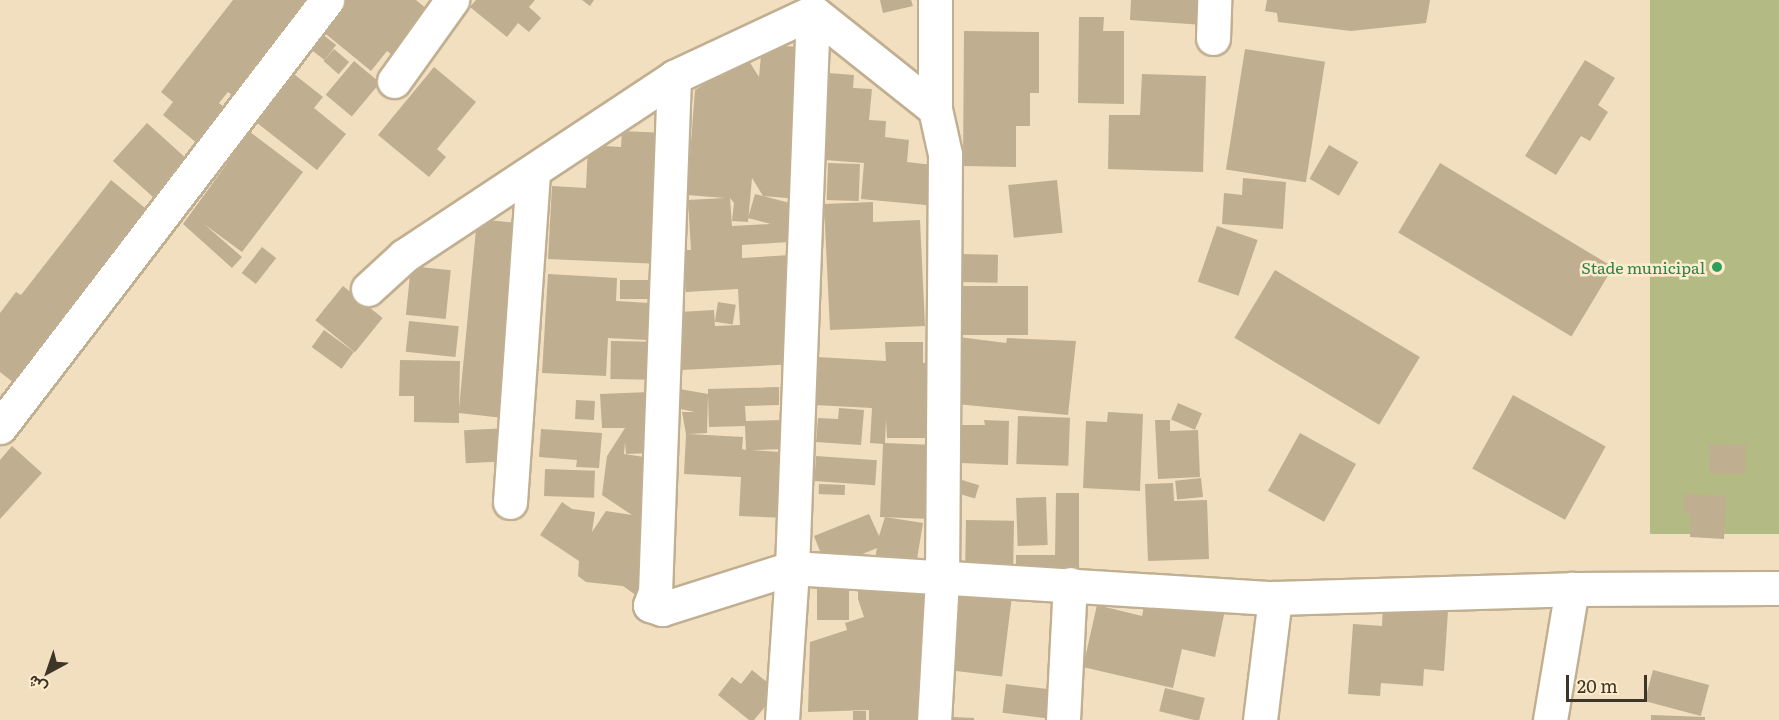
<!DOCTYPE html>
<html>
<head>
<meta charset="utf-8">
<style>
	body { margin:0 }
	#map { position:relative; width:1779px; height:720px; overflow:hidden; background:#f1dfbf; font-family:Literata,Vazirmatn,serif }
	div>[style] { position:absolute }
	.green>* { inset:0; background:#b4ba83; transform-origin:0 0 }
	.building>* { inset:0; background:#c0ae90; transform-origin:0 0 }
	.roads { filter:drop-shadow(2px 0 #c1af91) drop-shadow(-2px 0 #c1af91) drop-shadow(0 2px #c1af91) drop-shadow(0 -2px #c1af91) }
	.minor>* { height:33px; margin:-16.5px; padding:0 16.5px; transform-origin:16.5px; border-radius:16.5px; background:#fff }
	.dots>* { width:16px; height:16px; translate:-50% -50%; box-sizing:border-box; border:3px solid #ffeccc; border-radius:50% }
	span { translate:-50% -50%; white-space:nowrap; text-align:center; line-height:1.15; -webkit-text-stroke:5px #ffeccc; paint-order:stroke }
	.leisure-label { font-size:16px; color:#27864d }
	.right { translate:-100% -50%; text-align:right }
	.north { position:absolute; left:18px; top:642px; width:60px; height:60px; -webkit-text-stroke:4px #ffeccc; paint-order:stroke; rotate:220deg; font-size:16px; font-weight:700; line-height:24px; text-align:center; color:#3c3528 }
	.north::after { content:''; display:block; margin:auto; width:21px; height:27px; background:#3c3528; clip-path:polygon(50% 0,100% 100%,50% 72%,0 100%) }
	.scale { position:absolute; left:1566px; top:675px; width:81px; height:27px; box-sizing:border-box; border:3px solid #3c3528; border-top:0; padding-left:8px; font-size:18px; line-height:21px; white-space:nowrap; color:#3c3528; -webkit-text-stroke:4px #ffeccc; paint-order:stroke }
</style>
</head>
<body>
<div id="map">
	<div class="green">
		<i style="left:1650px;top:0;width:129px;height:534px"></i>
	</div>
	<div class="building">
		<i style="clip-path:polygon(233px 0,314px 0,237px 99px,228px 92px,219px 103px,233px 114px,204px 149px,163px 115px,173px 102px,161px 92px)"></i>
		<i style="clip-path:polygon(345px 0,416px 0,428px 10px,392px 55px,387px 51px,371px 71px,321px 30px)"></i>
		<i style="clip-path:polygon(476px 0,535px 0,529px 7px,541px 18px,529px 32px,518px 23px,507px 37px,470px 7px)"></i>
		<i style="clip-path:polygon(582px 0,594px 0,590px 6px)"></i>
		<i style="clip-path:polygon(880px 0,911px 0,913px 6px,883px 13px)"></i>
		<i style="clip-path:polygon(1131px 0,1205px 0,1204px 25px,1130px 20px)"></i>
		<i style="clip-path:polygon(1267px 0,1430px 0,1426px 23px,1351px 31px,1278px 22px,1277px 13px,1265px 11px)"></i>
		<i style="clip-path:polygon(1079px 17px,1104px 17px,1103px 31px,1124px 31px,1124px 104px,1078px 103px)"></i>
		<i style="clip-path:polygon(964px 31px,1039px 32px,1039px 93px,1030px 93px,1030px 126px,1016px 126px,1016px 167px,963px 166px)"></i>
		<i style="left:322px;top:34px;width:18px;height:19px;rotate:38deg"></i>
		<i style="clip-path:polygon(762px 44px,797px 47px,799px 199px,763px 196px,752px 178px,748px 222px,732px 221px,734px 203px,730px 198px,732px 226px,771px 224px,748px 218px,755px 194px,794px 204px,789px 242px,742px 245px,742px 258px,790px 255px,796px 364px,682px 370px,679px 312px,714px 310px,715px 326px,740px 325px,738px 289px,686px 292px,683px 250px,691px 250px,688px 200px,725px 198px,687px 195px,695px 90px,747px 58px,759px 77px)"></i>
		<i style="left:334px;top:49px;width:20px;height:16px;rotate:41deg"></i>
		<i style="left:1245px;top:49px;width:81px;height:122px;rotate:9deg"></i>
		<i style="clip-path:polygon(1585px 60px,1615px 78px,1598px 105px,1608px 112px,1590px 141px,1581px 136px,1556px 175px,1525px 156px)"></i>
		<i style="left:354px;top:61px;width:34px;height:44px;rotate:40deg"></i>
		<i style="clip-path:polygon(434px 67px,476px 102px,437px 149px,446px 157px,429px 177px,378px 135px)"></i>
		<i style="clip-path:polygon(290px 71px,323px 97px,314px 108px,346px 134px,317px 170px,252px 119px)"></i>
		<i style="clip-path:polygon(828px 73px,854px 75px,853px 88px,872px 89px,869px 120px,886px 121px,885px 137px,909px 140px,907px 162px,941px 166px,937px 206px,861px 199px,864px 163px,825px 160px,828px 129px,823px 128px)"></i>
		<i style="clip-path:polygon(1142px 74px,1206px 76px,1203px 172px,1108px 169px,1109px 115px,1140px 115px)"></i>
		<i style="left:147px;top:123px;width:63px;height:51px;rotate:42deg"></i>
		<i style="clip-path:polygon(622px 131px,666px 133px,660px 264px,548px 259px,552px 186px,586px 188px,588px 145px,621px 147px)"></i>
		<i style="clip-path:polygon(250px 132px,303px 172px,242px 252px,204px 224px,242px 257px,232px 268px,183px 224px)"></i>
		<i style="left:1329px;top:145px;width:34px;height:39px;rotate:30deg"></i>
		<i style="left:828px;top:163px;width:32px;height:37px;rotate:2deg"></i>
		<i style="left:1440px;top:163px;width:202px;height:81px;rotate:31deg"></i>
		<i style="clip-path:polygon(1243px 178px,1286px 182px,1283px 229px,1222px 224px,1224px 193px,1242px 195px)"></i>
		<i style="clip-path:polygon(111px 180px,156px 217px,27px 393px,0 372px,0 313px,16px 292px,21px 295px)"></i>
		<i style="left:1057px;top:180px;width:53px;height:49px;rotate:84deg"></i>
		<i style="clip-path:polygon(873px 202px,873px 222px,920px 220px,925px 326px,830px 330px,824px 204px)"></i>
		<i style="clip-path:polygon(477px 219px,529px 224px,512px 419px,459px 413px,459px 423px,414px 422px,414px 396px,399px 396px,400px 360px,460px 361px,459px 409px)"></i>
		<i style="left:1217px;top:226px;width:43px;height:59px;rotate:19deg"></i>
		<i style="left:262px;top:247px;width:18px;height:33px;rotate:38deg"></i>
		<i style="left:959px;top:254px;width:39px;height:28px;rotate:1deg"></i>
		<i style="left:411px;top:266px;width:40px;height:49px;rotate:6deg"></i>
		<i style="left:1275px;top:270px;width:169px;height:79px;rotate:31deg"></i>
		<i style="clip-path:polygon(548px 274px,617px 278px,616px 301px,650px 303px,648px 340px,608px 338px,606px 376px,542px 373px)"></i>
		<i style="left:620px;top:280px;width:28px;height:19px"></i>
		<i style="left:343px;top:286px;width:51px;height:44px;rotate:39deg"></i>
		<i style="left:960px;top:286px;width:68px;height:49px"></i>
		<i style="left:718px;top:302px;width:18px;height:20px;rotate:9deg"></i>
		<i style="left:409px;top:321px;width:50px;height:31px;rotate:6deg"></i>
		<i style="left:324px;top:330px;width:37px;height:21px;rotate:36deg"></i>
		<i style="clip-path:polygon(959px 337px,1006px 343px,1007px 338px,1076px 341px,1068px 415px,956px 404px)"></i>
		<i style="left:611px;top:341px;width:39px;height:38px;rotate:1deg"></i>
		<i style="clip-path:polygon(885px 342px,923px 342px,923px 363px,935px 363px,936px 438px,887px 438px,886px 419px,885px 443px,934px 445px,931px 519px,880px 517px,883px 444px,870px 443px,872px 408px,815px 405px,817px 357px,886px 361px)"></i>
		<i style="clip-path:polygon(evenodd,779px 387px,779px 405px,745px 406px,746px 421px,783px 420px,784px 449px,752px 450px,792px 453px,789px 518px,739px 516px,741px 477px,684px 474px,686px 434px,682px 412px,695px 412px,671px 407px,674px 388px,708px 394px,708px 389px,779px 387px,708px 395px,709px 427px,745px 426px,746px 450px,742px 449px,743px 437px,688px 434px,707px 433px,708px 395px)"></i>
		<i style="clip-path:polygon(649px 392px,652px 453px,626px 454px,625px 442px,624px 454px,658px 459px,643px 588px,637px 596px,623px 586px,586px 582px,578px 576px,579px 561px,540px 535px,562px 502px,572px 509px,595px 512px,592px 532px,606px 511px,632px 515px,602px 495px,607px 456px,625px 428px,602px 428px,600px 394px)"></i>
		<i style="left:1513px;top:395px;width:106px;height:84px;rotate:29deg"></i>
		<i style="left:576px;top:400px;width:19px;height:19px;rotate:3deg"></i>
		<i style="left:1178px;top:403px;width:26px;height:18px;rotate:23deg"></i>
		<i style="clip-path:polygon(839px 408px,864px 410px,861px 445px,816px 442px,818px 418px,838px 419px)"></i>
		<i style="clip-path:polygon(1108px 412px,1143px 414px,1140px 491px,1083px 488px,1086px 421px,1107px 422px)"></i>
		<i style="left:1018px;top:416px;width:52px;height:48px;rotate:2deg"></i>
		<i style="clip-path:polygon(984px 420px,1009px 421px,1008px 465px,961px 463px,962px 425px,985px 425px)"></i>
		<i style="clip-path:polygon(1155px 420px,1170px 420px,1170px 431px,1198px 430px,1200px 477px,1158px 479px)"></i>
		<i style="left:508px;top:428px;width:33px;height:44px;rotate:87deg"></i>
		<i style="clip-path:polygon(541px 429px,602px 433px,599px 468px,576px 467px,577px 460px,539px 457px)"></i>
		<i style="left:1300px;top:433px;width:64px;height:66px;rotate:29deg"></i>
		<i style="left:1710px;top:444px;width:36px;height:29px;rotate:2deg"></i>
		<i style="clip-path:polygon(12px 446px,42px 473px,0 519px,0 460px)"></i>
		<i style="left:816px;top:456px;width:61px;height:25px;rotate:4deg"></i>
		<i style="left:545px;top:469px;width:50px;height:27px;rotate:2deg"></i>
		<i style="left:1201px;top:478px;width:19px;height:26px;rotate:84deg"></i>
		<i style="left:959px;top:479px;width:21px;height:14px;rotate:17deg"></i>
		<i style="clip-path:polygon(1173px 483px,1174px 501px,1207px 500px,1209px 559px,1148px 561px,1145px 484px)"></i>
		<i style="left:819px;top:484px;width:26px;height:10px;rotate:2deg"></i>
		<i style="clip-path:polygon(1056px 493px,1079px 493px,1079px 572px,1016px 572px,1016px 555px,1055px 555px)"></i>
		<i style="clip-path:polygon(1684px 494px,1726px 496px,1724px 539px,1690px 537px,1691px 514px,1684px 513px)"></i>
		<i style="left:1046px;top:497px;width:48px;height:30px;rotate:88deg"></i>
		<i style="clip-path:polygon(869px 514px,879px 536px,885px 517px,923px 523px,916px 565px,875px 558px,877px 548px,827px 569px,814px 536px)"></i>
		<i style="left:966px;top:520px;width:48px;height:52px;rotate:1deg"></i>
		<i style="clip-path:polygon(858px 575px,879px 576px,885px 593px,902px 594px,922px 587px,933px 618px,928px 720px,869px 720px,869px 710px,808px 712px,810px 642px,847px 630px,845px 623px,864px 617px,858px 599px)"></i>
		<i style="left:817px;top:582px;width:32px;height:38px"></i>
		<i style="left:953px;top:592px;width:59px;height:78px;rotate:7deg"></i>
		<i style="clip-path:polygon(1147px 592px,1225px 610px,1215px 657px,1182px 649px,1173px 688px,1083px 667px,1097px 605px,1142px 616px)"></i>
		<i style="clip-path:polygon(1383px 606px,1448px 611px,1444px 671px,1424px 669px,1423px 686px,1381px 683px,1380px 696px,1348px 694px,1353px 624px,1382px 626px)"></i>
		<i style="clip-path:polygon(752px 670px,778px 691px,754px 720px,749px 720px,718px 695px,732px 677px,741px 684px)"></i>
		<i style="left:1653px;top:670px;width:58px;height:32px;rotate:15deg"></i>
		<i style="left:1006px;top:684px;width:48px;height:29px;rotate:7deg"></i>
		<i style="left:1165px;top:688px;width:41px;height:24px;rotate:14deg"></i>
		<i style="left:853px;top:711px;width:13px;height:9px"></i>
		<i style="clip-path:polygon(1651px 715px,1705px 717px,1705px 720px,1651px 720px)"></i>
		<i style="clip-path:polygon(953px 717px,974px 718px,974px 720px,953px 720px)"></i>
	</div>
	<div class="roads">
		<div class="minor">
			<i style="left:935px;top:0;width:109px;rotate:90deg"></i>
			<i style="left:1213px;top:38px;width:38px;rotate:-88deg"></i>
			<i style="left:674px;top:77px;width:515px;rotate:92.11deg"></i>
			<i style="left:655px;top:592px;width:14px;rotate:111deg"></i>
			<i style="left:650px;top:605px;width:13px;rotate:18deg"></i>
			<i style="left:662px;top:609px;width:136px;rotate:-17.5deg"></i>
			<i style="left:792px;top:568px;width:484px;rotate:3.6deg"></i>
			<i style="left:1275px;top:598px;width:297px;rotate:-1.7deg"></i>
			<i style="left:1572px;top:589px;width:207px;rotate:-0.3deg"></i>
			<i style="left:394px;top:81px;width:100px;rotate:-54.4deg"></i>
			<i style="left:368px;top:289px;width:49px;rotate:-42.5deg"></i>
			<i style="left:404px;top:256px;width:324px;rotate:-33.5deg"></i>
			<i style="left:674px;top:77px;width:153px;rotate:-25.1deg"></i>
			<i style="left:813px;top:12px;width:156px;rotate:38.5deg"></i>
			<i style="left:935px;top:109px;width:46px;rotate:77.5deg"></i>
			<i style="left:945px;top:154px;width:425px;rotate:90.4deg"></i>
			<i style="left:942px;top:579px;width:141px;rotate:93.2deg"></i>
			<i style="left:0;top:427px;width:538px;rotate:-52.55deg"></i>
			<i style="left:510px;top:502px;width:330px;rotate:-86deg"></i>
			<i style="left:782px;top:720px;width:152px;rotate:-86.2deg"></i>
			<i style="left:792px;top:568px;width:556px;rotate:-87.84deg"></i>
			<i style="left:1063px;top:720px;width:136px;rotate:-87.1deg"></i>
			<i style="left:1260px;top:720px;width:123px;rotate:-83deg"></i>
			<i style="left:1550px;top:720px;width:133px;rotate:-80.5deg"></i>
		</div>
	</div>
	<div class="dots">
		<i style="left:1717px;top:267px;background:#2e9e5b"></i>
	</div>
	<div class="leisure-label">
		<span class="right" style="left:1705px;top:267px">Stade municipal</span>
	</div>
	<div class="north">ش</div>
	<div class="scale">20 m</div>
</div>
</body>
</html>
